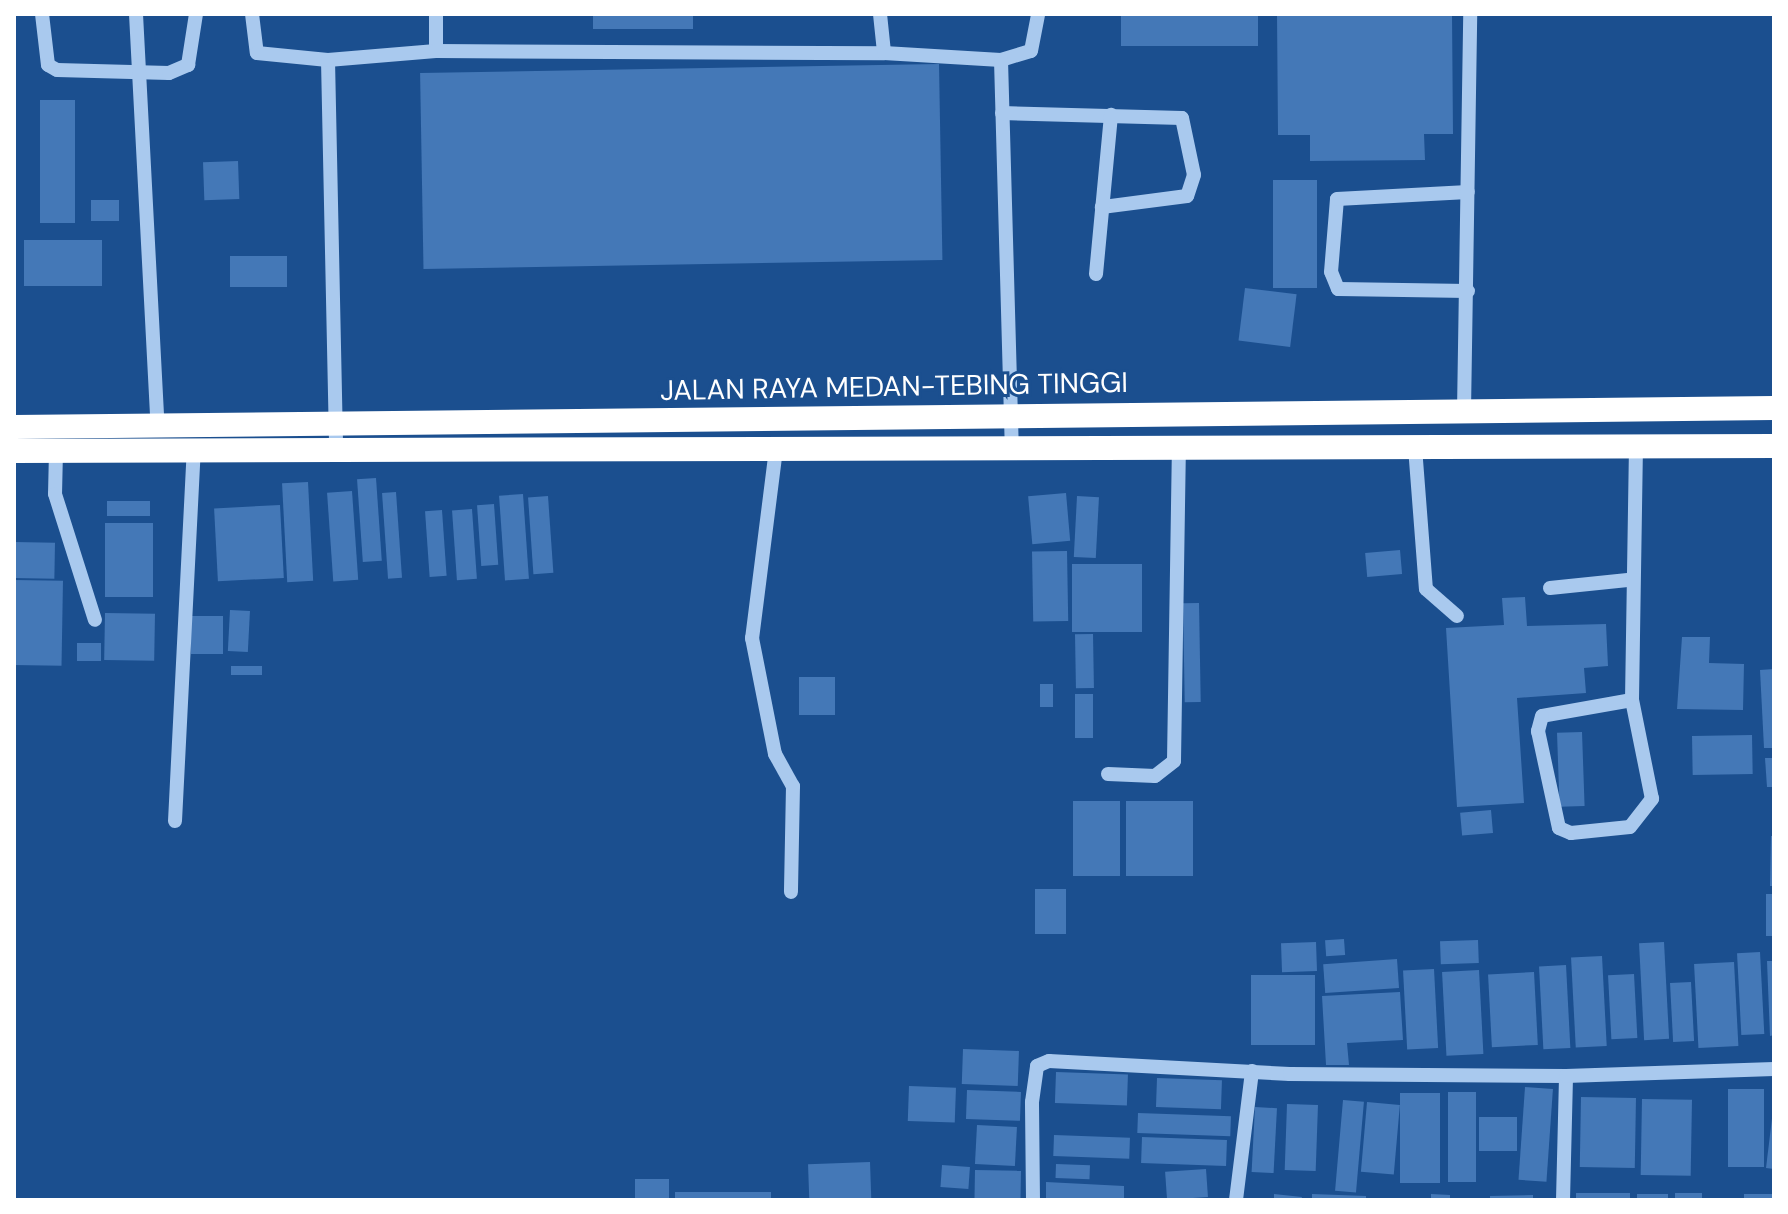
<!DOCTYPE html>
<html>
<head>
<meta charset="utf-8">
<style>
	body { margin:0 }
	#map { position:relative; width:1788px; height:1214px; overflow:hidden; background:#1b4f8f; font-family:"DM Sans",sans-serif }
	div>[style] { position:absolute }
	.building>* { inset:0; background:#4478b7; transform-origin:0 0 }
	.minor>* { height:14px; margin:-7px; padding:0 7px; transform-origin:7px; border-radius:7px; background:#a9c9ee }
	.highway>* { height:24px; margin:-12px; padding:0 12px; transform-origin:12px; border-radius:12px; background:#fff }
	span { translate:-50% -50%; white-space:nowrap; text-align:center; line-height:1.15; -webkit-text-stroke:6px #1b4f8f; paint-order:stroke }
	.street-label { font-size:28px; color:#fff }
	.frame { position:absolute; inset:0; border:16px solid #fff; pointer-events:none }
</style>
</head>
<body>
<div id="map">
	<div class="building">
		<i style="left:593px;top:14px;width:100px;height:15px"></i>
		<i style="left:1121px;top:14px;width:137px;height:32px"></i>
		<i style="clip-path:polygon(1277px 14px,1452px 14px,1453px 134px,1424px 134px,1425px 160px,1310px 161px,1310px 135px,1278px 135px)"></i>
		<i style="left:939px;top:64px;width:196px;height:519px;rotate:89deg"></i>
		<i style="left:75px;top:100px;width:123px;height:35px;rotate:90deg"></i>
		<i style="left:238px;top:161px;width:38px;height:35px;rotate:88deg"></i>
		<i style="left:1273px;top:180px;width:44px;height:108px"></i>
		<i style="left:91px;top:200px;width:28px;height:21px"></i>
		<i style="left:102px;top:240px;width:46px;height:78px;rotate:90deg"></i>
		<i style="left:287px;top:256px;width:31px;height:57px;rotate:90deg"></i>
		<i style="left:1245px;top:288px;width:52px;height:53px;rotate:7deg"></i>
		<i style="left:376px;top:478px;width:83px;height:19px;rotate:86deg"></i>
		<i style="left:308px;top:482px;width:99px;height:26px;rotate:87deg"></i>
		<i style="left:352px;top:491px;width:89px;height:25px;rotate:86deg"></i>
		<i style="left:396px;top:492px;width:86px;height:14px;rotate:86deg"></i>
		<i style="left:1066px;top:493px;width:48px;height:38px;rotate:85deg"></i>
		<i style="left:523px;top:494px;width:85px;height:24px;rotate:86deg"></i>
		<i style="left:548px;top:496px;width:77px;height:20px;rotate:86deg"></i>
		<i style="left:1077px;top:496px;width:22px;height:61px;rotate:3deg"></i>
		<i style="left:107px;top:501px;width:43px;height:15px"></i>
		<i style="left:494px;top:504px;width:61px;height:17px;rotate:86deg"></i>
		<i style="left:280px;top:505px;width:73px;height:66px;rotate:87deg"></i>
		<i style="left:472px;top:509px;width:70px;height:20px;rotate:86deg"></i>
		<i style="left:442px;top:510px;width:66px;height:17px;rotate:86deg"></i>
		<i style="left:105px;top:523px;width:48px;height:74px"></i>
		<i style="left:14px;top:542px;width:41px;height:36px;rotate:1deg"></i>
		<i style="left:1400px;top:550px;width:24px;height:35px;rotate:85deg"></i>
		<i style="left:1067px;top:551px;width:70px;height:35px;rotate:89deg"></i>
		<i style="left:1072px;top:564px;width:70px;height:68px"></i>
		<i style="left:14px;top:580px;width:49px;height:85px;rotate:1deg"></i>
		<i style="clip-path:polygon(1525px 597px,1527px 626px,1606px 624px,1608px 666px,1584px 668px,1586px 693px,1517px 698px,1524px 803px,1457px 807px,1446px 628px,1504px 625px,1502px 598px)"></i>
		<i style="left:1199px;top:603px;width:99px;height:16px;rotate:89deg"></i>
		<i style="left:230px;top:610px;width:20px;height:41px;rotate:3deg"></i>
		<i style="left:105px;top:613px;width:50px;height:47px;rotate:1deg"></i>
		<i style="left:191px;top:616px;width:32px;height:38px"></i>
		<i style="left:1093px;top:634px;width:54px;height:18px;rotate:89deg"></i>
		<i style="clip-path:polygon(1682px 637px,1710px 637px,1709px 663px,1744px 664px,1743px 710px,1677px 709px)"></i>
		<i style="left:77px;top:643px;width:24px;height:18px"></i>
		<i style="left:231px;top:666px;width:31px;height:9px"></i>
		<i style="clip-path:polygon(1774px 669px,1774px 748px,1764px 748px,1760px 670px)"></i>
		<i style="left:799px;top:677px;width:36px;height:38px"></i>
		<i style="left:1040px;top:684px;width:13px;height:23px"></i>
		<i style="left:1075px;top:694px;width:18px;height:44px"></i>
		<i style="left:1582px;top:732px;width:74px;height:25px;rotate:88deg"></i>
		<i style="left:1752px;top:735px;width:39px;height:60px;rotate:89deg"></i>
		<i style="clip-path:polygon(1765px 758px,1774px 758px,1774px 787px,1767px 787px)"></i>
		<i style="left:1073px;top:801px;width:47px;height:75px"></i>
		<i style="left:1126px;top:801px;width:67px;height:75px"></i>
		<i style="left:1491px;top:810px;width:23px;height:31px;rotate:85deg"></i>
		<i style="clip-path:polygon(1771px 836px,1774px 836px,1774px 886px,1770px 886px)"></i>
		<i style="left:1035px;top:889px;width:31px;height:45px"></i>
		<i style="left:1766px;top:894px;width:8px;height:42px"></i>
		<i style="left:1344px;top:939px;width:16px;height:19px;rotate:86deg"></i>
		<i style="left:1478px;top:940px;width:23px;height:38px;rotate:88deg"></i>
		<i style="left:1316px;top:942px;width:29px;height:35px;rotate:88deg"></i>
		<i style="left:1664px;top:942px;width:97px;height:25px;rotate:87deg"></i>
		<i style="left:1760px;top:952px;width:82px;height:23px;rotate:87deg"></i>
		<i style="left:1602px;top:956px;width:90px;height:31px;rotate:87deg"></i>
		<i style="left:1397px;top:959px;width:29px;height:74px;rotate:86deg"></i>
		<i style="clip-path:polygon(1767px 961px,1774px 961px,1774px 1035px,1770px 1036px)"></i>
		<i style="left:1734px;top:962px;width:84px;height:40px;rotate:87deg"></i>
		<i style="left:1566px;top:965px;width:83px;height:27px;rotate:87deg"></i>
		<i style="left:1434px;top:969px;width:79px;height:31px;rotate:87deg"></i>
		<i style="left:1479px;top:970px;width:84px;height:37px;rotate:87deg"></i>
		<i style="left:1534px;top:972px;width:73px;height:46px;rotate:87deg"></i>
		<i style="left:1634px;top:974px;width:64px;height:26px;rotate:87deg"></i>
		<i style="left:1251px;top:975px;width:64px;height:70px"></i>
		<i style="left:1691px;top:982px;width:59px;height:21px;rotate:87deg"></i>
		<i style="clip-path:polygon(1400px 992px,1403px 1040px,1347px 1043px,1349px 1065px,1326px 1065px,1322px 996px)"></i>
		<i style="left:963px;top:1049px;width:56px;height:35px;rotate:2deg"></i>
		<i style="left:1056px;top:1072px;width:72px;height:31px;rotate:2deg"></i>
		<i style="left:1157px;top:1078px;width:65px;height:29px;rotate:2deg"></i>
		<i style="left:909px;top:1086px;width:47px;height:35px;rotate:2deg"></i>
		<i style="left:1525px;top:1087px;width:28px;height:93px;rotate:4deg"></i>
		<i style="left:1728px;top:1089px;width:36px;height:78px"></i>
		<i style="left:967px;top:1090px;width:54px;height:29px;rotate:2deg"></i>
		<i style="left:1448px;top:1092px;width:28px;height:90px"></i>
		<i style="left:1400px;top:1093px;width:40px;height:90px"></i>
		<i style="left:1581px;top:1097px;width:55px;height:70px;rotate:1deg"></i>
		<i style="left:1642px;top:1099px;width:50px;height:76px;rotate:1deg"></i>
		<i style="left:1343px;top:1100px;width:21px;height:91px;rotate:5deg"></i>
		<i style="left:1367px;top:1102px;width:33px;height:70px;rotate:5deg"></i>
		<i style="clip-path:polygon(1774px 1102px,1774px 1169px,1766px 1168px)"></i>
		<i style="left:1287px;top:1104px;width:31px;height:66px;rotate:2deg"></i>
		<i style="left:1255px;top:1107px;width:22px;height:65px;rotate:3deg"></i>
		<i style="left:1138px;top:1113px;width:93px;height:20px;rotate:2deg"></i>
		<i style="left:1479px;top:1117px;width:38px;height:34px"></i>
		<i style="left:977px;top:1125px;width:40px;height:39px;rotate:3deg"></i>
		<i style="left:1054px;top:1135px;width:76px;height:21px;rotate:2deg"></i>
		<i style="left:1142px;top:1137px;width:85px;height:26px;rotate:2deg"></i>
		<i style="left:870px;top:1162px;width:38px;height:62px;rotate:88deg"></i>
		<i style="left:1056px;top:1164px;width:34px;height:14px;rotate:2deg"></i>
		<i style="left:942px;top:1165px;width:28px;height:22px;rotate:4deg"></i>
		<i style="left:1206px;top:1169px;width:28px;height:41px;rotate:86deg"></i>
		<i style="left:975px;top:1170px;width:46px;height:30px;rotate:1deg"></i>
		<i style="left:635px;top:1179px;width:34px;height:20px"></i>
		<i style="clip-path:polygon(1046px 1182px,1124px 1186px,1124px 1200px,1046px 1200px)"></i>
		<i style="left:675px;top:1192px;width:96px;height:8px"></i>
		<i style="left:1576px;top:1193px;width:54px;height:7px"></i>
		<i style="left:1675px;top:1193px;width:27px;height:7px"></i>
		<i style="clip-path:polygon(1274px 1194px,1302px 1197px,1301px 1200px,1274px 1200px)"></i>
		<i style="clip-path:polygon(1312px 1194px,1366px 1196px,1366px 1200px,1312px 1200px)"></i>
		<i style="clip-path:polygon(1431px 1194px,1450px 1195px,1450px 1200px,1431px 1200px)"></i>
		<i style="left:1637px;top:1194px;width:31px;height:6px"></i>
		<i style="left:1744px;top:1194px;width:30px;height:6px"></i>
		<i style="clip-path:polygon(1533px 1195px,1533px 1200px,1490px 1200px,1490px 1196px)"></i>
	</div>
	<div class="minor">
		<i style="left:42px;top:14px;width:51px;rotate:83.3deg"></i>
		<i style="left:48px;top:65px;width:10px;rotate:29deg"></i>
		<i style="left:57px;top:70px;width:112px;rotate:1.5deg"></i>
		<i style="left:169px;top:73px;width:21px;rotate:-23deg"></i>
		<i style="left:188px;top:65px;width:52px;rotate:-81.1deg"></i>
		<i style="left:136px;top:14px;width:416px;rotate:87deg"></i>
		<i style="left:252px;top:14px;width:39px;rotate:83deg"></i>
		<i style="left:257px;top:53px;width:71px;rotate:5.6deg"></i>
		<i style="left:328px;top:60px;width:390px;rotate:88.8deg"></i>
		<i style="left:436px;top:14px;width:37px;rotate:90deg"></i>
		<i style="left:880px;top:14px;width:39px;rotate:84deg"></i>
		<i style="left:328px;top:60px;width:108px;rotate:-4.8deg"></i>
		<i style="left:436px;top:51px;width:448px;rotate:0.3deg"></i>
		<i style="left:884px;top:53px;width:117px;rotate:3.4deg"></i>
		<i style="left:1001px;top:60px;width:31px;rotate:-17deg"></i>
		<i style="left:1031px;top:51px;width:38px;rotate:-79deg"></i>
		<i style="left:1001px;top:60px;width:390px;rotate:88.4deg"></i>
		<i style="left:1002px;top:113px;width:180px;rotate:1.6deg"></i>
		<i style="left:1182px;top:118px;width:58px;rotate:78.1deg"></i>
		<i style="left:1194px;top:175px;width:22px;rotate:108deg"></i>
		<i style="left:1187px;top:196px;width:86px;rotate:172.6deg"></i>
		<i style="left:1096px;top:274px;width:160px;rotate:-84.6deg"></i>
		<i style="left:1468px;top:291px;width:130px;rotate:-179.1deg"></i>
		<i style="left:1338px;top:289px;width:18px;rotate:-112deg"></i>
		<i style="left:1331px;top:272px;width:73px;rotate:-85.3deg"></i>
		<i style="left:1337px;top:199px;width:131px;rotate:-3.1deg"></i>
		<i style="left:1464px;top:411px;width:397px;rotate:-89.1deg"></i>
		<i style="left:1415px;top:447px;width:142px;rotate:85.6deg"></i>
		<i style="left:1426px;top:589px;width:41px;rotate:41.1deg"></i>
		<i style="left:776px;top:449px;width:191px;rotate:97.2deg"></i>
		<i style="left:752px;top:638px;width:118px;rotate:78.8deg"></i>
		<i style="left:775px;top:754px;width:37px;rotate:61deg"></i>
		<i style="left:793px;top:786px;width:106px;rotate:91.1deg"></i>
		<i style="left:56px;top:451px;width:43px;rotate:91.3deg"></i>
		<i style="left:55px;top:494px;width:132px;rotate:72.4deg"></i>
		<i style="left:1550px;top:588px;width:78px;rotate:-5.9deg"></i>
		<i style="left:1632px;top:700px;width:91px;rotate:169.9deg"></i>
		<i style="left:1542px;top:716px;width:16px;rotate:105deg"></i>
		<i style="left:1538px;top:731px;width:99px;rotate:77.8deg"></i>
		<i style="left:1559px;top:828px;width:13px;rotate:23deg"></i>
		<i style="left:1571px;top:833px;width:59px;rotate:-5.8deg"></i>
		<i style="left:1630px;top:827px;width:36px;rotate:-52deg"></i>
		<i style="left:1652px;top:799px;width:101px;rotate:-101.4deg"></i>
		<i style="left:1632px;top:700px;width:253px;rotate:-89.1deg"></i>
		<i style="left:1108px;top:774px;width:47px;rotate:2.4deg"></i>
		<i style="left:1155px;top:776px;width:24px;rotate:-38deg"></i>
		<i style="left:1174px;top:761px;width:313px;rotate:-89.1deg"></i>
		<i style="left:175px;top:821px;width:370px;rotate:-87.1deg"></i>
		<i style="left:1033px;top:1200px;width:98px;rotate:-90.6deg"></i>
		<i style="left:1032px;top:1102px;width:36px;rotate:-82deg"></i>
		<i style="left:1037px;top:1066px;width:13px;rotate:-23deg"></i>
		<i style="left:1049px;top:1061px;width:241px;rotate:3.1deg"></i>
		<i style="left:1290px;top:1074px;width:276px;rotate:0.4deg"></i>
		<i style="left:1236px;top:1200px;width:130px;rotate:-82.9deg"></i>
		<i style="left:1563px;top:1200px;width:124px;rotate:-88.6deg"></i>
		<i style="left:1566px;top:1076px;width:208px;rotate:-1.9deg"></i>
	</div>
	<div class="highway">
		<i style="left:14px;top:427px;width:1760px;rotate:-0.62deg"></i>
		<i style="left:14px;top:451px;width:1760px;rotate:-0.16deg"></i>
	</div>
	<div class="street-label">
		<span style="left:894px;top:387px;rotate:-1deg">JALAN RAYA MEDAN-TEBING TINGGI</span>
	</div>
	<div class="frame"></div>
</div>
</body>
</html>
